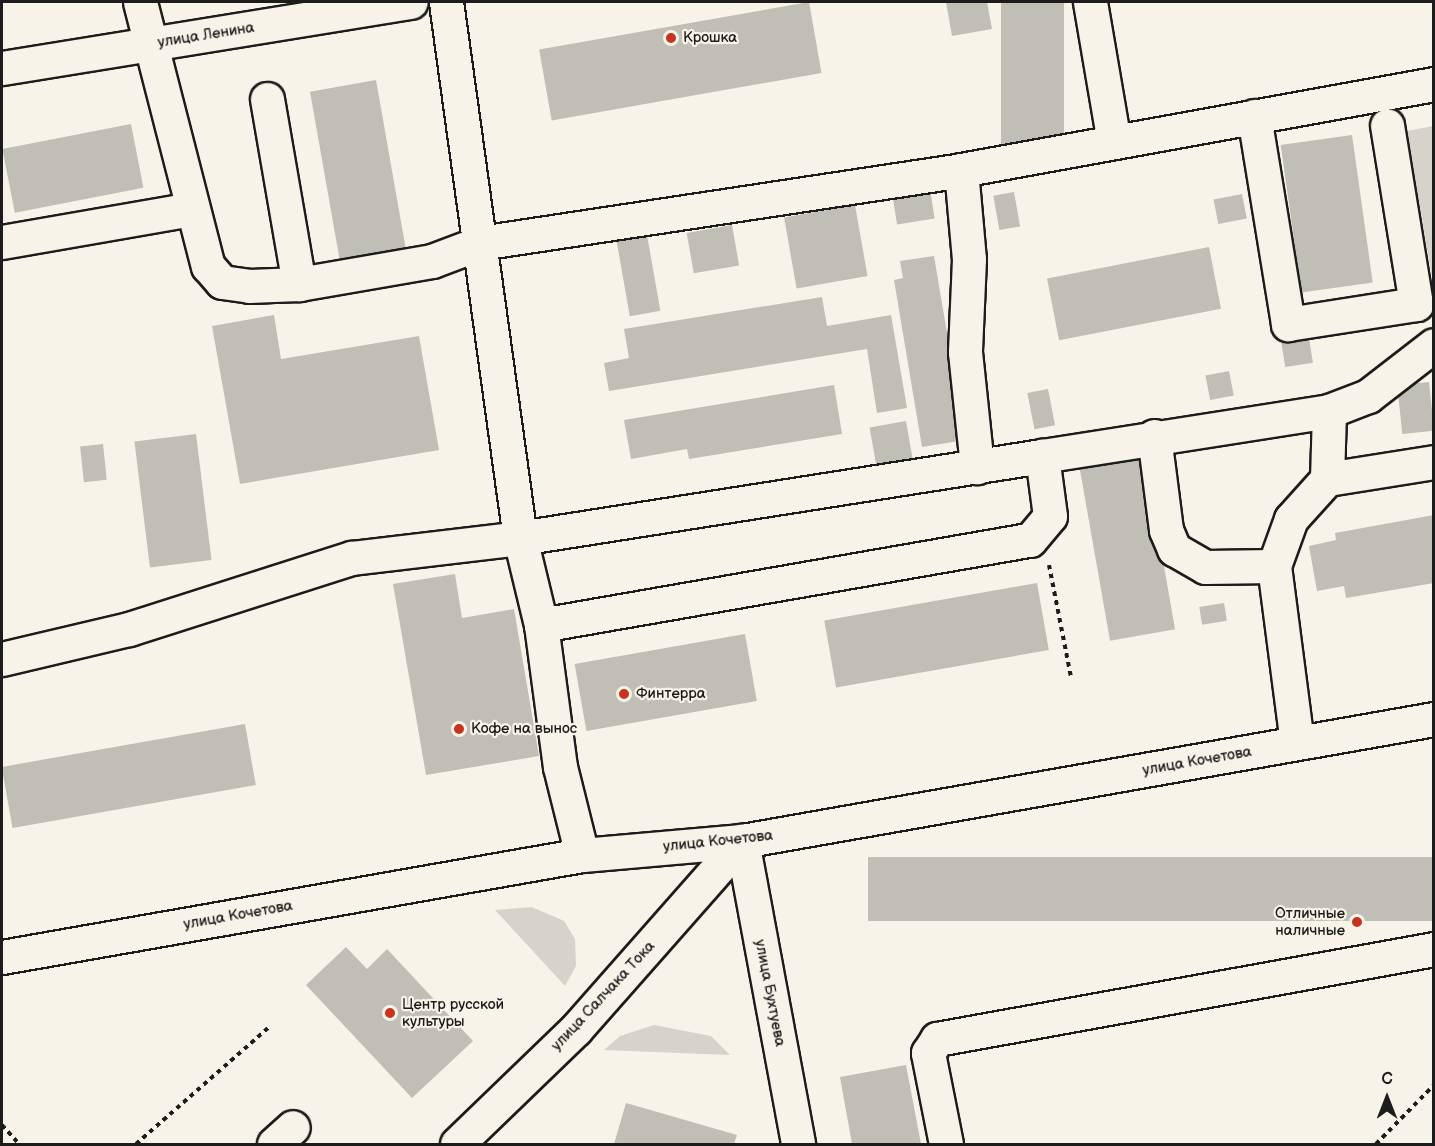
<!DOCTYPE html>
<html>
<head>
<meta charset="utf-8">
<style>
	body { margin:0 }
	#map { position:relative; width:1435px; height:1146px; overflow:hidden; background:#f7f3e8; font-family:"Balsamiq Sans",sans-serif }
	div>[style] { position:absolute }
	.green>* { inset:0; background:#d7d3cb }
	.building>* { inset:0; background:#c0beb5; transform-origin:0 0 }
	.path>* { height:4px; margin-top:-2px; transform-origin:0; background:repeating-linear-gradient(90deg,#1c1c1c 0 4.5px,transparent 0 9px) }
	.roads { filter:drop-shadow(2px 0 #1c1c1c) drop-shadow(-2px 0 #1c1c1c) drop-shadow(0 2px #1c1c1c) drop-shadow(0 -2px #1c1c1c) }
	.minor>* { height:33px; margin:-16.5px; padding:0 16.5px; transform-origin:16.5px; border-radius:16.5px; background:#f7f3e8 }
	.major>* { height:33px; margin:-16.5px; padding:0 16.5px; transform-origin:16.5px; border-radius:16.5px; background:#f7f3e8 }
	.dots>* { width:16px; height:16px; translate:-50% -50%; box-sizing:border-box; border:3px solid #f7f3e8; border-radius:50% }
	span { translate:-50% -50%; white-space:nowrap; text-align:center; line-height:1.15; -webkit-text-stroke:4.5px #f7f3e8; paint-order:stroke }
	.street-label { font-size:15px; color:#1c1c1c }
	.poi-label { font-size:15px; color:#1c1c1c }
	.left { translate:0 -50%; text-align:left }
	.right { translate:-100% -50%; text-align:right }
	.frame { position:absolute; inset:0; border:3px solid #1c1c1c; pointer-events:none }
	.north { position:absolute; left:1357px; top:1068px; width:60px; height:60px; -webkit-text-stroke:4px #f7f3e8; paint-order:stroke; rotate:0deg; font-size:16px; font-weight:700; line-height:24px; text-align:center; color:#1c1c1c }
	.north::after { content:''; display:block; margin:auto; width:21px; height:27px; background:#1c1c1c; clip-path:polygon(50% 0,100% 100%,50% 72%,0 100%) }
</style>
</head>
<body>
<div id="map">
	<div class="green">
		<i style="clip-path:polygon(1433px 126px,1434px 126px,1433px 283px,1407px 131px)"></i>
		<i style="clip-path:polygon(532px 907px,564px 921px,575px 939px,576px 966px,565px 986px,495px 910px)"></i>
		<i style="clip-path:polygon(654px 1025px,711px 1036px,730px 1055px,604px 1050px,620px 1036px)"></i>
	</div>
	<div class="building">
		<i style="left:809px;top:2px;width:72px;height:274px;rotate:80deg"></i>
		<i style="clip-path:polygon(946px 2px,987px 2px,992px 29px,952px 36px)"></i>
		<i style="left:1001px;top:2px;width:63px;height:151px"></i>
		<i style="left:376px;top:80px;width:181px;height:67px;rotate:80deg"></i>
		<i style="left:131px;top:124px;width:65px;height:131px;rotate:79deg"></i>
		<i style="left:1352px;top:135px;width:149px;height:72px;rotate:82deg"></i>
		<i style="left:929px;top:183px;width:36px;height:38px;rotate:81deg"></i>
		<i style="left:1014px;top:192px;width:35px;height:21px;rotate:80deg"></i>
		<i style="left:1242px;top:194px;width:25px;height:29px;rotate:79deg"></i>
		<i style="left:855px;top:205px;width:72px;height:72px;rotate:80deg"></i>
		<i style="left:732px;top:225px;width:41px;height:46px;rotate:80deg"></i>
		<i style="left:647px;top:235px;width:77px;height:31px;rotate:80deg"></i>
		<i style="left:1209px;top:247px;width:63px;height:165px;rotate:79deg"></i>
		<i style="clip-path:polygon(934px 256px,965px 440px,922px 447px,894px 280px,903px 278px,900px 261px)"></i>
		<i style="clip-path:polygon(822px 297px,827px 326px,891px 315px,907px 408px,877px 413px,867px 349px,609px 391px,604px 363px,629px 358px,624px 329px)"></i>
		<i style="clip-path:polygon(274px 315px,281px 359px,419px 336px,439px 450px,240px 484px,212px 326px)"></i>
		<i style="left:1309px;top:338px;width:25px;height:28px;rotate:81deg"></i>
		<i style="left:1229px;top:371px;width:25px;height:24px;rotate:79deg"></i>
		<i style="left:1429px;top:382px;width:49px;height:32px;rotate:84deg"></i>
		<i style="clip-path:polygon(834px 385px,842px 434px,689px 459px,687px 449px,631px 459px,624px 420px)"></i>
		<i style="left:1048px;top:389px;width:37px;height:21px;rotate:79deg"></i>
		<i style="left:906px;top:421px;width:41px;height:37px;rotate:80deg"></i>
		<i style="left:196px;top:434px;width:127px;height:62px;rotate:83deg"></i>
		<i style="left:103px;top:444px;width:36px;height:23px;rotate:84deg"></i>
		<i style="left:1144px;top:453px;width:179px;height:66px;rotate:80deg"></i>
		<i style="clip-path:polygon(1434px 515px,1434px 583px,1346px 598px,1344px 586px,1317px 591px,1309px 546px,1336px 540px,1335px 533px)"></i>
		<i style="clip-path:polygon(455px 574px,462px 618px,514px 609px,539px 756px,426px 775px,393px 584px)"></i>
		<i style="left:1037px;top:583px;width:68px;height:216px;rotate:80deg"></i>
		<i style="left:1224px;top:603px;width:18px;height:25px;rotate:81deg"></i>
		<i style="left:745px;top:634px;width:68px;height:173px;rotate:80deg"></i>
		<i style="left:245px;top:724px;width:62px;height:247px;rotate:80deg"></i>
		<i style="left:1434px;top:857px;width:64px;height:566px;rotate:90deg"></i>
		<i style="clip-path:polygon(346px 947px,367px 969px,387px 949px,473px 1041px,412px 1098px,306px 985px)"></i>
		<i style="clip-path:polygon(906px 1065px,921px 1144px,852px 1144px,840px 1077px)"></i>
		<i style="clip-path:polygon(626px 1103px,737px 1135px,734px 1144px,614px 1144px)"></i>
	</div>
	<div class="path">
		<i style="left:1049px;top:565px;width:114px;rotate:78.9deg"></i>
		<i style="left:2px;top:1125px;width:25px;rotate:48deg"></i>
		<i style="left:136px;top:1144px;width:176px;rotate:-41.3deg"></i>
		<i style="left:1376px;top:1144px;width:83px;rotate:-45.5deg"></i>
	</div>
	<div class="roads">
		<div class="minor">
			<i style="left:140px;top:2px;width:273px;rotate:75.6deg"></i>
			<i style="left:208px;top:266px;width:21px;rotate:49deg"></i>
			<i style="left:222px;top:282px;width:27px;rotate:8deg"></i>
			<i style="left:249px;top:286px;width:50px;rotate:-2.3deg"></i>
			<i style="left:299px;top:284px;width:135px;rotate:-9.8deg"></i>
			<i style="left:432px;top:261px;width:51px;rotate:-20.6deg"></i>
			<i style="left:480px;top:243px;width:487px;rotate:-8.6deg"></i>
			<i style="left:961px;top:170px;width:481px;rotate:-10.3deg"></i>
			<i style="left:446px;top:2px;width:541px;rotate:82.14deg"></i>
			<i style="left:520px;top:538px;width:89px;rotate:76.4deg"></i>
			<i style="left:1090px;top:2px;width:142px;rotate:80.3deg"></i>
			<i style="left:2px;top:68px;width:414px;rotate:-9.2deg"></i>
			<i style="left:267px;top:99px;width:188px;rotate:80.2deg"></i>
			<i style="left:1254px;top:116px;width:211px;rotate:80.7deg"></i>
			<i style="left:1288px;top:324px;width:130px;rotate:-8.9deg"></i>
			<i style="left:1416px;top:304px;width:181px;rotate:-99.2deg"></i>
			<i style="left:961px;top:170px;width:89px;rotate:84.9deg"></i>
			<i style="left:969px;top:259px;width:93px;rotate:92.5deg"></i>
			<i style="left:965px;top:352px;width:116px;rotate:84deg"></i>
			<i style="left:2px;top:242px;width:192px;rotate:-9.9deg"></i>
			<i style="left:1154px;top:436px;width:95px;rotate:82.7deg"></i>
			<i style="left:1166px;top:530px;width:21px;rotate:67deg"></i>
			<i style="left:1174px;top:549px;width:36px;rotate:30deg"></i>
			<i style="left:1205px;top:567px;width:69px;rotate:-0.8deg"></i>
			<i style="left:1327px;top:479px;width:68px;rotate:-88.3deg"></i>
			<i style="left:2px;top:659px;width:130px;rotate:-13.3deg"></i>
			<i style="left:129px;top:629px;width:234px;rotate:-17.7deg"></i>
			<i style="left:352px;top:558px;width:169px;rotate:-6.8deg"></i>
			<i style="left:520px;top:538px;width:528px;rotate:-8.93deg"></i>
			<i style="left:1297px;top:743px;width:178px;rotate:-97.4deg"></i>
			<i style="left:1274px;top:566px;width:50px;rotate:-70.1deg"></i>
			<i style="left:1291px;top:519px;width:54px;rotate:-48deg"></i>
			<i style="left:1327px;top:479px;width:108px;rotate:-9deg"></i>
			<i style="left:742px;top:841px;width:308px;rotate:79.5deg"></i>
			<i style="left:582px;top:855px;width:91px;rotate:-104deg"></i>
			<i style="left:560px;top:767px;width:143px;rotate:-97.6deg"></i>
			<i style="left:541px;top:625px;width:496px;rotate:-9.9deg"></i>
			<i style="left:1030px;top:540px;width:31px;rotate:-50deg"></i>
			<i style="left:1050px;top:516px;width:61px;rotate:-97.6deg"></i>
			<i style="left:1042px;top:456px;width:291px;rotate:-8.9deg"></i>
			<i style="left:1329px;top:411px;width:42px;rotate:-21deg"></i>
			<i style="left:1368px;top:396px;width:83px;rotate:-37.7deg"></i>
			<i style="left:274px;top:1144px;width:25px;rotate:-42deg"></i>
			<i style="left:457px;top:1144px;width:165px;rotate:-44deg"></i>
			<i style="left:576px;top:1029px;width:251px;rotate:-48.6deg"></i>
			<i style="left:946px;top:1144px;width:93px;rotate:-101.2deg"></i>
			<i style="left:928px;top:1053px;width:17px;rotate:-57deg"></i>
			<i style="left:937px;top:1039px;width:505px;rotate:-10.26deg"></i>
		</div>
		<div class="major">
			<i style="left:2px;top:957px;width:589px;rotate:-9.97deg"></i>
			<i style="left:582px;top:855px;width:161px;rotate:-5deg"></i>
			<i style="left:742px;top:841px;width:703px;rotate:-10deg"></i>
		</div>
	</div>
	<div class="dots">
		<i style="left:671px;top:38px;background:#c8321e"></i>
		<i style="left:624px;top:694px;background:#c8321e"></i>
		<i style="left:459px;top:729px;background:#c8321e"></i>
		<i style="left:1357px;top:922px;background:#c8321e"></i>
		<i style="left:390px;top:1013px;background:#c8321e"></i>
	</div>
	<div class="street-label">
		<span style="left:206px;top:35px;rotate:-9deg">улица Ленина</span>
		<span style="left:1197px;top:761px;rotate:-10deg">улица Кочетова</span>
		<span style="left:718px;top:841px;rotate:-6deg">улица Кочетова</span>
		<span style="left:238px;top:915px;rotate:-10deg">улица Кочетова</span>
		<span style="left:770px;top:993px;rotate:79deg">улица Бухтуева</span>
		<span style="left:603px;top:996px;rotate:-47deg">улица Салчака Тока</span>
	</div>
	<div class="poi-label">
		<span class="left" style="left:683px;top:38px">Крошка</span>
		<span class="left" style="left:636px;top:694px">Финтерра</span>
		<span class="left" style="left:471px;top:729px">Кофе на вынос</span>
		<span class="right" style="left:1345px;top:922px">Отличные<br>наличные</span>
		<span class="left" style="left:402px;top:1013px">Центр русской<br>культуры</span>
	</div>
	<div class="frame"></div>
	<div class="north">С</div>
</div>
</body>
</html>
